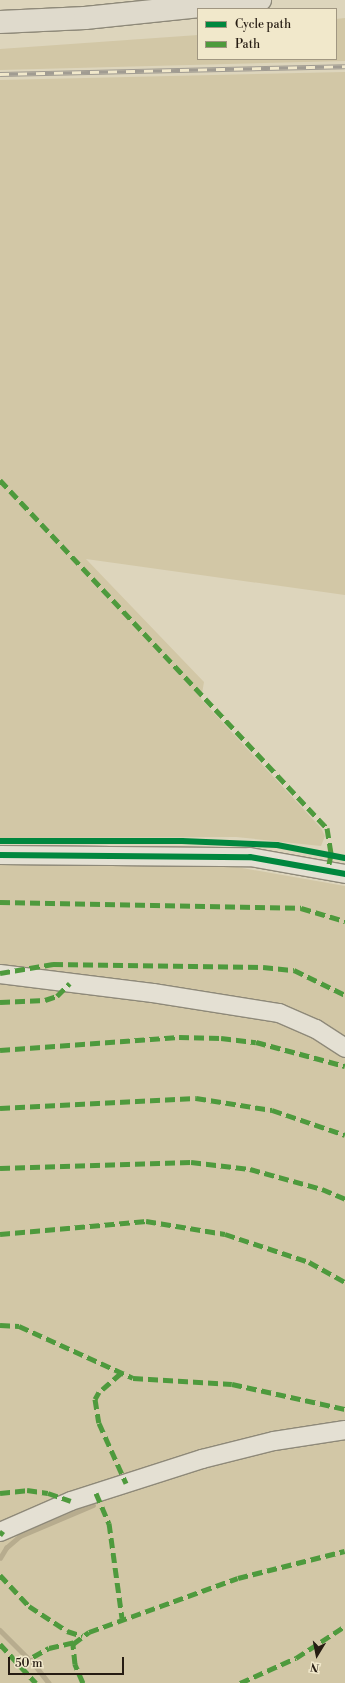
<!DOCTYPE html>
<html>
<head>
<meta charset="utf-8">
<style>
	body { margin:0 }
	#map { position:relative; width:345px; height:1683px; overflow:hidden; background:#ddd5bc; font-family:"Libre Bodoni",serif }
	div>[style] { position:absolute }
	.green>* { inset:0; background:#d2c7a6 }
	.stream>* { height:4.5px; margin:-2.25px; padding:0 2.25px; transform-origin:2.25px; border-radius:2.25px; background:#b7ac8e }
	.roads { filter:drop-shadow(1px 0 #8e8979) drop-shadow(-1px 0 #8e8979) drop-shadow(0 1px #8e8979) drop-shadow(0 -1px #8e8979) }
	.minor>* { height:18px; margin:-9px; padding:0 9px; transform-origin:9px; border-radius:9px; background:#e4e0d3 }
	.highway>* { height:22px; margin:-11px; padding:0 11px; transform-origin:11px; border-radius:11px; background:#dfdacc }
	.rail>* { height:4.5px; margin-top:-2.25px; transform-origin:0; background:repeating-linear-gradient(90deg,#f1e8cb 0 9px,#a19c92 0 18px); box-sizing:border-box; border-block:1px solid #a19c92 }
	.quiet>* { height:5px; margin-top:-2.5px; transform-origin:0; background:repeating-linear-gradient(90deg,#4e9a3d 0 10px,transparent 0 15px) }
	.cycleway>* { height:6px; margin:-3px; padding:0 3px; transform-origin:3px; border-radius:3px; background:#00873e }
	span { translate:-50% -50%; white-space:nowrap; text-align:center; line-height:1.15; -webkit-text-stroke:3.5px #f1e8cb; paint-order:stroke }
	.legend { position:absolute; left:197px; top:8px; width:140px; height:52px; box-sizing:border-box; background:#f1e8cb; border:1px solid #a09681; margin:0; padding:5px 7px; list-style:none; font-size:12px; color:#261c13 }
	.legend li { display:flex; align-items:center; gap:8px; height:20px }
	.legend b { width:20px; border:1px solid #a09681 }
	.north { position:absolute; left:297px; top:1635px; width:40px; height:40px; -webkit-text-stroke:3px #f1e8cb; paint-order:stroke; rotate:190deg; font-size:11px; font-weight:700; line-height:16px; text-align:center; color:#261c13 }
	.north::after { content:''; display:block; margin:auto; width:14px; height:18px; background:#261c13; clip-path:polygon(50% 0,100% 100%,50% 72%,0 100%) }
	.scale { position:absolute; left:8px; top:1657px; width:116px; height:18px; box-sizing:border-box; border:2px solid #261c13; border-top:0; padding-left:5px; font-size:12px; line-height:14px; white-space:nowrap; color:#261c13; -webkit-text-stroke:3px #f1e8cb; paint-order:stroke }
</style>
</head>
<body>
<div id="map">
	<div class="green">
		<i style="clip-path:polygon(345px 18px,345px 61px,0 70px,0 49px,198px 35px,198px 59px,336px 59px,336px 19px)"></i>
		<i style="clip-path:polygon(345px 72px,345px 595px,86px 559px,204px 682px,201px 699px,321px 828px,325px 836px,321px 846px,236px 837px,0 838px,0 80px)"></i>
		<i style="clip-path:polygon(73px 864px,231px 866px,345px 886px,345px 1683px,0 1683px,0 865px)"></i>
	</div>
	<div class="stream">
		<i style="left:0;top:1558px;width:12px;rotate:-59deg"></i>
		<i style="left:6px;top:1548px;width:18px;rotate:-41deg"></i>
		<i style="left:20px;top:1536px;width:79px;rotate:-23deg"></i>
		<i style="left:0;top:1630px;width:38px;rotate:45deg"></i>
		<i style="left:31px;top:1660px;width:29px;rotate:52deg"></i>
	</div>
	<div class="roads">
		<div class="minor">
			<i style="left:0;top:855px;width:250px;rotate:0.5deg"></i>
			<i style="left:250px;top:857px;width:97px;rotate:10.1deg"></i>
			<i style="left:0;top:974px;width:154px;rotate:7.1deg"></i>
			<i style="left:153px;top:993px;width:128px;rotate:9deg"></i>
			<i style="left:279px;top:1013px;width:40px;rotate:23.4deg"></i>
			<i style="left:316px;top:1029px;width:35px;rotate:33deg"></i>
			<i style="left:0;top:1532px;width:77px;rotate:-23.6deg"></i>
			<i style="left:71px;top:1501px;width:138px;rotate:-17.8deg"></i>
			<i style="left:202px;top:1459px;width:74px;rotate:-14deg"></i>
			<i style="left:274px;top:1441px;width:72px;rotate:-8.8deg"></i>
		</div>
		<div class="highway">
			<i style="left:0;top:22px;width:85px;rotate:-2.7deg"></i>
			<i style="left:85px;top:18px;width:176px;rotate:-5.9deg"></i>
		</div>
	</div>
	<div class="rail">
		<i style="left:0;top:74px;width:345px;rotate:-1.3deg"></i>
	</div>
	<div class="quiet">
		<i style="left:0;top:480px;width:478px;rotate:46.8deg"></i>
		<i style="left:327px;top:828px;width:26px;rotate:81deg"></i>
		<i style="left:331px;top:854px;width:15px;rotate:101deg"></i>
		<i style="left:0;top:902px;width:301px;rotate:1.1deg"></i>
		<i style="left:301px;top:908px;width:46px;rotate:16.5deg"></i>
		<i style="left:0;top:973px;width:54px;rotate:-9.6deg"></i>
		<i style="left:53px;top:964px;width:210px;rotate:0.8deg"></i>
		<i style="left:263px;top:967px;width:31px;rotate:6deg"></i>
		<i style="left:294px;top:970px;width:57px;rotate:26.1deg"></i>
		<i style="left:0;top:1002px;width:45px;rotate:-2.5deg"></i>
		<i style="left:45px;top:1000px;width:13px;rotate:-18deg"></i>
		<i style="left:57px;top:996px;width:18px;rotate:-45deg"></i>
		<i style="left:0;top:1050px;width:179px;rotate:-4.2deg"></i>
		<i style="left:179px;top:1037px;width:42px;rotate:1.4deg"></i>
		<i style="left:221px;top:1038px;width:35px;rotate:7deg"></i>
		<i style="left:256px;top:1042px;width:92px;rotate:15.1deg"></i>
		<i style="left:0;top:1108px;width:196px;rotate:-2.9deg"></i>
		<i style="left:196px;top:1098px;width:77px;rotate:9deg"></i>
		<i style="left:272px;top:1110px;width:77px;rotate:18.9deg"></i>
		<i style="left:0;top:1168px;width:191px;rotate:-1.8deg"></i>
		<i style="left:191px;top:1162px;width:59px;rotate:6.8deg"></i>
		<i style="left:250px;top:1169px;width:75px;rotate:15.5deg"></i>
		<i style="left:322px;top:1189px;width:25px;rotate:23deg"></i>
		<i style="left:0;top:1234px;width:147px;rotate:-5.1deg"></i>
		<i style="left:146px;top:1221px;width:80px;rotate:9.3deg"></i>
		<i style="left:225px;top:1234px;width:89px;rotate:18.4deg"></i>
		<i style="left:309px;top:1262px;width:41px;rotate:29.1deg"></i>
		<i style="left:0;top:1325px;width:19px;rotate:3deg"></i>
		<i style="left:19px;top:1326px;width:125px;rotate:24.5deg"></i>
		<i style="left:133px;top:1378px;width:99px;rotate:3.5deg"></i>
		<i style="left:232px;top:1384px;width:116px;rotate:12.5deg"></i>
		<i style="left:121px;top:1373px;width:29px;rotate:139deg"></i>
		<i style="left:99px;top:1392px;width:8px;rotate:120deg"></i>
		<i style="left:95px;top:1399px;width:24px;rotate:81deg"></i>
		<i style="left:99px;top:1423px;width:66px;rotate:65.8deg"></i>
		<i style="left:0;top:1493px;width:27px;rotate:-6deg"></i>
		<i style="left:27px;top:1490px;width:21px;rotate:8deg"></i>
		<i style="left:48px;top:1493px;width:24px;rotate:19deg"></i>
		<i style="left:96px;top:1493px;width:33px;rotate:67deg"></i>
		<i style="left:109px;top:1523px;width:96px;rotate:82.2deg"></i>
		<i style="left:0;top:1535px;width:5px;rotate:-53deg"></i>
		<i style="left:0;top:1575px;width:42px;rotate:46.9deg"></i>
		<i style="left:29px;top:1606px;width:45px;rotate:33.3deg"></i>
		<i style="left:67px;top:1631px;width:16px;rotate:18deg"></i>
		<i style="left:0;top:1644px;width:53px;rotate:47.3deg"></i>
		<i style="left:20px;top:1664px;width:33px;rotate:-29deg"></i>
		<i style="left:49px;top:1648px;width:26px;rotate:-13deg"></i>
		<i style="left:83px;top:1683px;width:21px;rotate:-113deg"></i>
		<i style="left:75px;top:1664px;width:20px;rotate:-96deg"></i>
		<i style="left:73px;top:1644px;width:20px;rotate:-37deg"></i>
		<i style="left:89px;top:1632px;width:158px;rotate:-19.9deg"></i>
		<i style="left:238px;top:1578px;width:110px;rotate:-14.2deg"></i>
		<i style="left:240px;top:1683px;width:61px;rotate:-24.1deg"></i>
		<i style="left:296px;top:1658px;width:59px;rotate:-33.1deg"></i>
	</div>
	<div class="cycleway">
		<i style="left:0;top:841px;width:182px"></i>
		<i style="left:182px;top:841px;width:95px;rotate:2.4deg"></i>
		<i style="left:277px;top:845px;width:69px;rotate:10.8deg"></i>
		<i style="left:0;top:855px;width:250px;rotate:0.5deg"></i>
		<i style="left:250px;top:857px;width:97px;rotate:10.1deg"></i>
	</div>
	<ul class="legend">
	<li><b style="height:5px;background:#00873e"></b>Cycle path</li>
	<li><b style="height:5px;background:#4e9a3d"></b>Path</li>
	</ul>
	<div class="north">N</div>
	<div class="scale">50 m</div>
</div>
</body>
</html>
